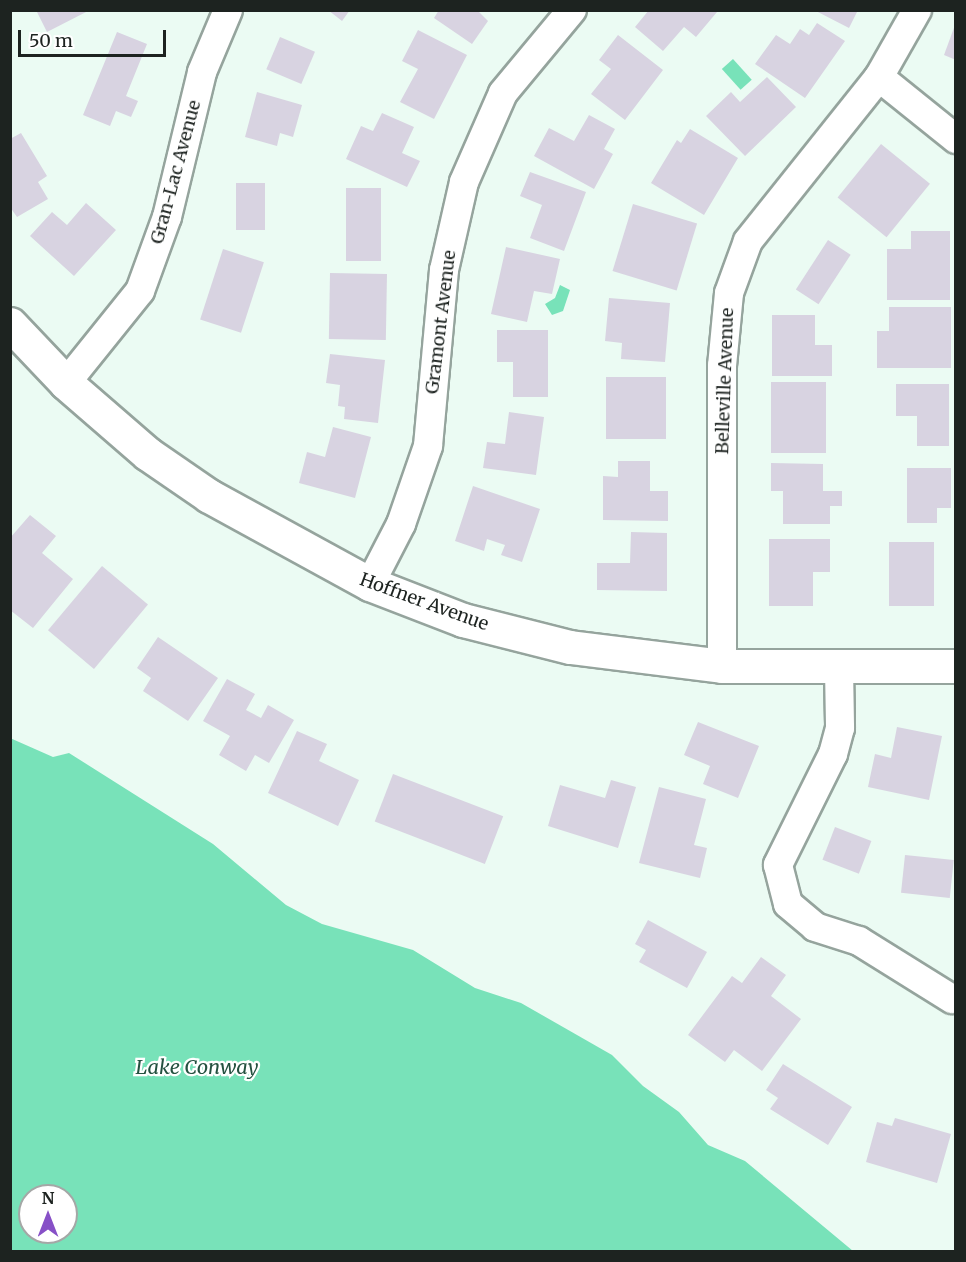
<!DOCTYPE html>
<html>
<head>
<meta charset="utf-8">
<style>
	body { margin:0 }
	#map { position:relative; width:966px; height:1262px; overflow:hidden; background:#ebfbf3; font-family:Merriweather,serif }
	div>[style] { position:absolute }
	.water>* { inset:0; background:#78e2b9; transform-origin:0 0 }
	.building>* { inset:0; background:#d8d3e1; transform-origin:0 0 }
	.roads { filter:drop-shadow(2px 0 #95a49d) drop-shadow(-2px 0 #95a49d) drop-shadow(0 2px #95a49d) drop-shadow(0 -2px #95a49d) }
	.minor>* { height:28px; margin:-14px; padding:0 14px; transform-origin:14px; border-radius:14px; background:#fff }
	.major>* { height:33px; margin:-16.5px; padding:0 16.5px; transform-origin:16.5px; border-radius:16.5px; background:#fff }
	span { translate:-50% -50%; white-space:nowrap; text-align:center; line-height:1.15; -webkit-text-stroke:4.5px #fff; paint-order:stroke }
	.street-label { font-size:18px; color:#1d2320 }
	.water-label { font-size:20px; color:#245140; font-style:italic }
	.frame { position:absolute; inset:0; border:12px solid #1d2320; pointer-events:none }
	.north { position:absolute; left:18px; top:1184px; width:60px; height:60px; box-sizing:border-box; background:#fff; border:2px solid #a5a7a6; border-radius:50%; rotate:0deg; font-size:16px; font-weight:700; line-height:24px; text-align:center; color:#1d2320 }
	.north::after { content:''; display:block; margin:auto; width:21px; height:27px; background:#8750c7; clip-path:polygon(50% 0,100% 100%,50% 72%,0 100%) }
	.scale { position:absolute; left:18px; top:30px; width:148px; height:27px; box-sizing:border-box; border:3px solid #1d2320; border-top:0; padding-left:8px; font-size:18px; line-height:21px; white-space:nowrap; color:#1d2320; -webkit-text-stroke:4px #fff; paint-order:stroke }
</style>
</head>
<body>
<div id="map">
	<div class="water">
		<i style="left:733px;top:59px;width:28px;height:15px;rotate:48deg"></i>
		<i style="clip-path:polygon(560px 285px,570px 290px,563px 311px,552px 315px,545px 304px,555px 298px)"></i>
		<i style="clip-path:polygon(evenodd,10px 738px,53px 757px,69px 753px,213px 844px,286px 905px,322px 924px,413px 950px,475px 988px,521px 1003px,612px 1055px,643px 1086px,679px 1112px,708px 1145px,745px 1161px,853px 1251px,11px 1251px,10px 738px,30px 1196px,66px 1196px,66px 1232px,30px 1232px,30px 1196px)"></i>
	</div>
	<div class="building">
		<i style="clip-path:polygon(36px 10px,90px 10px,47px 32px)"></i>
		<i style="clip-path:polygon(328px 10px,350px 10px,342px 21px)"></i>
		<i style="clip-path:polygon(439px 10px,477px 10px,488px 21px,472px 44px,434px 18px)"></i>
		<i style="clip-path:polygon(649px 10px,716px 10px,717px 12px,696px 37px,684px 27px,663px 51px,635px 27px)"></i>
		<i style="clip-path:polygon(814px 10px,858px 10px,849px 28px)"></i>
		<i style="clip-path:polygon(817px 23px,845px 41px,805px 98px,755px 64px,776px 35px,790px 44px,800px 29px,809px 35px)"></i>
		<i style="clip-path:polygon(955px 25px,956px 25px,956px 60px,944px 55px)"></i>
		<i style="clip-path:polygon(418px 30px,467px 55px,434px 119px,400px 102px,418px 69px,402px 61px)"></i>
		<i style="clip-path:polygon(117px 32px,147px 44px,126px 96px,138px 101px,131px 117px,116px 111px,110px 126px,83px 115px)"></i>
		<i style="clip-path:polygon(618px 35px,663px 70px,625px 120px,591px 94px,611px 69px,599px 60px)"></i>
		<i style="left:280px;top:37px;width:38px;height:35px;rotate:23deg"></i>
		<i style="clip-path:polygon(767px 77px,796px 107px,745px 156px,706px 116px,731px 92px,740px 102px)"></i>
		<i style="clip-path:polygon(257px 92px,302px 105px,293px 137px,280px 133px,277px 146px,245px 137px)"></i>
		<i style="clip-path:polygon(382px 113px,414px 127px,402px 153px,420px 161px,407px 187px,346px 159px,361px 126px,373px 131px)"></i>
		<i style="clip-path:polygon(589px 115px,615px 129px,604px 149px,613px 154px,594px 189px,534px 156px,549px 128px,574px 141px)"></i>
		<i style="clip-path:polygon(690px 129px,738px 158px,704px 215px,651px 183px,677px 140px,681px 143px)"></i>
		<i style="clip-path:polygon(21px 133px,47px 176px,38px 182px,48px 199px,17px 217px,10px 207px,10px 139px)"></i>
		<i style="left:881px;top:144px;width:63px;height:69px;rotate:39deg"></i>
		<i style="clip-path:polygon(530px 172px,586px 192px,564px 251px,530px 238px,542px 205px,520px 196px)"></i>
		<i style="left:236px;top:183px;width:29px;height:47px"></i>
		<i style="left:346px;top:188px;width:35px;height:73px"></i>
		<i style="clip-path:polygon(86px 203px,116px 230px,74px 276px,30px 236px,52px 212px,67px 225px)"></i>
		<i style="left:633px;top:204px;width:67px;height:70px;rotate:17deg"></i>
		<i style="clip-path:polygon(911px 231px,950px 231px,950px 300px,887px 300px,887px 249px,911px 249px)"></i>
		<i style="left:828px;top:240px;width:27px;height:59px;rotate:33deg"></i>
		<i style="clip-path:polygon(506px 247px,560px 259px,552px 294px,534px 291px,527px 322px,491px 314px)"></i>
		<i style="left:223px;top:249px;width:43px;height:74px;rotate:18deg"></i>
		<i style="left:330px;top:273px;width:57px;height:66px;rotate:1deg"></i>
		<i style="clip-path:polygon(609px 298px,670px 303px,665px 362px,621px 359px,622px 343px,605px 341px)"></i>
		<i style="clip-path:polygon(889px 307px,951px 307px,951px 368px,877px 368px,877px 331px,889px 331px)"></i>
		<i style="clip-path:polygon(772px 315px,815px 315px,815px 345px,832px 345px,832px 376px,772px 376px)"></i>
		<i style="clip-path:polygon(497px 330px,548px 330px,548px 397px,513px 397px,513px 362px,497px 362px)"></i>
		<i style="clip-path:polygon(330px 354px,385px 360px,378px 423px,344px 419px,345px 407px,338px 406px,340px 385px,326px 383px)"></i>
		<i style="left:606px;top:377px;width:60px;height:62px"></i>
		<i style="left:771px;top:382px;width:55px;height:71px"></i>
		<i style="clip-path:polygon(896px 384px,949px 384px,949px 446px,917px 446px,917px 416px,896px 416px)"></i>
		<i style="clip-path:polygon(509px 412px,544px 417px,536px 475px,483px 468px,487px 442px,505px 444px)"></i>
		<i style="clip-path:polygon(333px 427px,371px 437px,355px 498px,299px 483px,307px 452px,325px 457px)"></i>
		<i style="clip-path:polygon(618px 461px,650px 461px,650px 491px,668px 491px,668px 521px,603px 520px,603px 476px,618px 477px)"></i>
		<i style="clip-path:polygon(771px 463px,823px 464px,823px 491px,842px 491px,842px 506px,830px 506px,830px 524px,783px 524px,783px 491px,771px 491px)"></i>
		<i style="clip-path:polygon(907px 468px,951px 468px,951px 508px,937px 508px,937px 523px,907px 523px)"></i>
		<i style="clip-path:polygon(473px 486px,540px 509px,522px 562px,501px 555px,505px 545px,487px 539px,484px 551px,455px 541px)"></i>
		<i style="clip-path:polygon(30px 515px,56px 536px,42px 553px,73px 579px,33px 628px,10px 610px,10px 538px)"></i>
		<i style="clip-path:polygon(631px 532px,667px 533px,667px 591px,597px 590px,597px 563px,630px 563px)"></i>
		<i style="clip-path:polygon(769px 539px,830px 539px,830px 572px,813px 572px,813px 606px,769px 606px)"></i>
		<i style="left:889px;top:542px;width:45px;height:64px"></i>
		<i style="left:102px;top:566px;width:60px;height:84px;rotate:40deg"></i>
		<i style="clip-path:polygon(158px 637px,218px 678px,188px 721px,143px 691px,151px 678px,137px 668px)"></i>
		<i style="clip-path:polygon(227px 679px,255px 694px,246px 710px,261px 718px,268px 705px,294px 720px,269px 763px,255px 755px,246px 771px,219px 755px,230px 736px,203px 721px)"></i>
		<i style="clip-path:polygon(698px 722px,759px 746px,738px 798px,703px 784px,710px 766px,684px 755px)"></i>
		<i style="clip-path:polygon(897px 727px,942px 736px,929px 800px,868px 787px,875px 754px,891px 758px)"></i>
		<i style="clip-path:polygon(297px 731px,327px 744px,319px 761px,359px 780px,338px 826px,268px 793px)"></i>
		<i style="left:393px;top:774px;width:118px;height:51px;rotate:21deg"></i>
		<i style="clip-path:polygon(611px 780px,636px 787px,618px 848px,548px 826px,560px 785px,605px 798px)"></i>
		<i style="clip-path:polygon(659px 787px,706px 799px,694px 845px,707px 848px,700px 878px,639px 863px)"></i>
		<i style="left:835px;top:827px;width:39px;height:35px;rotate:21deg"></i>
		<i style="left:905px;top:855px;width:49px;height:38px;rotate:6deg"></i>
		<i style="clip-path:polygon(648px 920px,707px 952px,687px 988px,639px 962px,646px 950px,635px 944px)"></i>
		<i style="clip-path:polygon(761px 957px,786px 975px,771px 996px,801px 1019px,762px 1071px,734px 1050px,725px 1062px,688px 1035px,732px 976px,742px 983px)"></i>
		<i style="clip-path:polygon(783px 1064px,852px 1107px,828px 1145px,770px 1109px,778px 1098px,766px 1090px)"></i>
		<i style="clip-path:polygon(895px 1118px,951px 1134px,937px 1183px,866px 1162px,877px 1122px,892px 1126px)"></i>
	</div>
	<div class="roads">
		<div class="minor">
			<i style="left:879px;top:77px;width:99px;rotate:38.8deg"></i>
			<i style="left:66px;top:383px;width:118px;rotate:-51.2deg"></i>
			<i style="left:140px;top:291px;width:79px;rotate:-70deg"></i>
			<i style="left:167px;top:217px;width:149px;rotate:-76.4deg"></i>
			<i style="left:202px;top:72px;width:67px;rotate:-67.2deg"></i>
			<i style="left:370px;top:584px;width:68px;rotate:-62.7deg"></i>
			<i style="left:401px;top:524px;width:83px;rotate:-70.9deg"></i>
			<i style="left:428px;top:446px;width:177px;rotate:-84.8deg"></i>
			<i style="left:444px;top:270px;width:90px;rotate:-77.2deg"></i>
			<i style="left:464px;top:182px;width:97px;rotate:-66.3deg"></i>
			<i style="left:503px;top:93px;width:108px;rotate:-50.3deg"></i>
			<i style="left:722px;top:666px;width:300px;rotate:-90deg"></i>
			<i style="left:722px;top:366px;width:73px;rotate:-84.5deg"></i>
			<i style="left:729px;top:293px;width:55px;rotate:-69.9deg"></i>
			<i style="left:748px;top:241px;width:210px;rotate:-51.4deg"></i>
			<i style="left:879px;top:77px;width:77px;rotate:-60.4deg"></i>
			<i style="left:839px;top:668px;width:60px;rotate:89deg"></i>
			<i style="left:840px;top:728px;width:27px;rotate:105deg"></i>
			<i style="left:833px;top:754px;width:124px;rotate:116.4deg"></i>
			<i style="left:778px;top:865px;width:40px;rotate:75.6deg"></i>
			<i style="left:788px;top:904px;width:35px;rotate:40deg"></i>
			<i style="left:815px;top:927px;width:46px;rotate:17.7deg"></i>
			<i style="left:859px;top:941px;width:110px;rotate:31.9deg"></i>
		</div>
		<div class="major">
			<i style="left:10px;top:324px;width:81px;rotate:46.5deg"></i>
			<i style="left:66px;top:383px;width:108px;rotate:40.9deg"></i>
			<i style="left:148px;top:454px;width:74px;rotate:34.5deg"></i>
			<i style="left:209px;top:496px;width:183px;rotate:28.7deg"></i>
			<i style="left:370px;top:584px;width:100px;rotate:21.2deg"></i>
			<i style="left:463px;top:620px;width:110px;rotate:14.2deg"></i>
			<i style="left:570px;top:647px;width:153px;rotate:7.1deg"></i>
			<i style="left:722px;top:666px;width:234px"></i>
		</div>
	</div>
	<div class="street-label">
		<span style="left:176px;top:172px;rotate:-75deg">Gran-Lac Avenue</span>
		<span style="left:441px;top:322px;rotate:-83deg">Gramont Avenue</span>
		<span style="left:725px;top:381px;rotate:-88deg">Belleville Avenue</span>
		<span style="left:424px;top:602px;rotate:20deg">Hoffner Avenue</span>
	</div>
	<div class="water-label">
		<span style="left:197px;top:1066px">Lake Conway</span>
	</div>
	<div class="frame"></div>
	<div class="north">N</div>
	<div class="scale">50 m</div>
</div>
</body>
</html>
